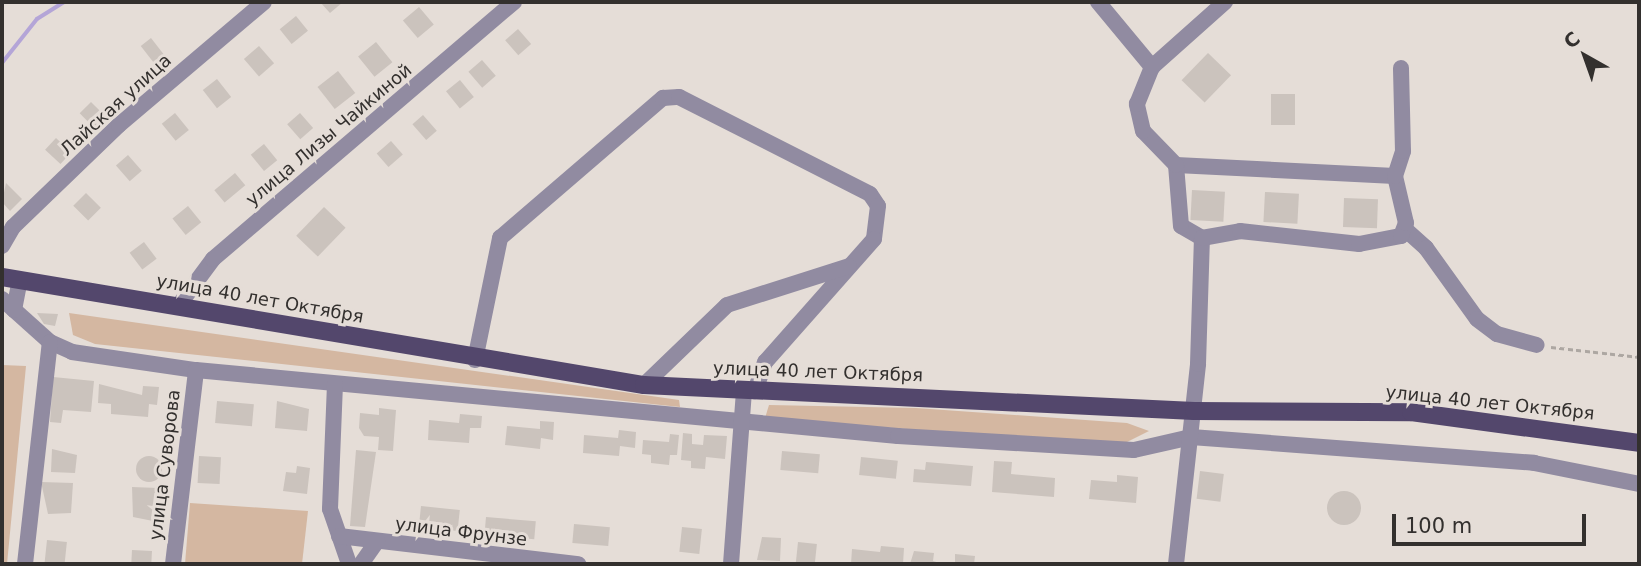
<!DOCTYPE html>
<html>
<head>
<meta charset="utf-8">
<style>
	body { margin:0 }
	#map { position:relative; width:1641px; height:566px; overflow:hidden; background:#e5ddd7; font-family:"DejaVu Sans",sans-serif }
	div>[style] { position:absolute }
	.green>* { inset:0; background:#d4b7a1 }
	.stream>* { height:3.5px; margin:-1.75px; padding:0 1.75px; transform-origin:1.75px; border-radius:1.75px; background:#b4a5d7 }
	.building>* { inset:0; background:#cbc3bd; transform-origin:0 0 }
	.round { border-radius:50% }
	.path>* { height:2.5px; margin-top:-1.25px; transform-origin:0; background:repeating-linear-gradient(90deg,#ada7a2 0 5px,transparent 0 8.5px) }
	.minor>* { height:16px; margin:-8px; padding:0 8px; transform-origin:8px; border-radius:8px; background:#918ba1 }
	.major>* { height:18px; margin:-9px; padding:0 9px; transform-origin:9px; border-radius:9px; background:#53476c }
	span { translate:-50% -50%; white-space:nowrap; text-align:center; line-height:1.15; -webkit-text-stroke:6px #e5ddd7; paint-order:stroke }
	.street-label { font-size:18px; color:#33302e }
	.frame { position:absolute; inset:0; border:4px solid #33302e; pointer-events:none }
	.north { position:absolute; left:1550px; top:21px; width:70px; height:70px; -webkit-text-stroke:5px #e5ddd7; paint-order:stroke; rotate:320deg; font-size:19px; font-weight:700; line-height:28px; text-align:center; color:#33302e }
	.north::after { content:''; display:block; margin:auto; width:24px; height:32px; background:#33302e; clip-path:polygon(50% 0,100% 100%,50% 72%,0 100%) }
	.scale { position:absolute; left:1392px; top:514px; width:194px; height:32px; box-sizing:border-box; border:4px solid #33302e; border-top:0; padding-left:9px; font-size:21px; line-height:24px; white-space:nowrap; color:#33302e; -webkit-text-stroke:5px #e5ddd7; paint-order:stroke }
</style>
</head>
<body>
<div id="map">
	<div class="green">
		<i style="clip-path:polygon(69px 313px,679px 400px,680px 407px,95px 344px,73px 335px)"></i>
		<i style="clip-path:polygon(2px 365px,26px 366px,7px 564px,2px 564px)"></i>
		<i style="clip-path:polygon(769px 405px,916px 408px,1127px 423px,1149px 431px,1125px 443px,971px 434px,765px 418px)"></i>
		<i style="clip-path:polygon(190px 503px,308px 511px,302px 564px,185px 564px)"></i>
	</div>
	<div class="stream">
		<i style="left:2px;top:63px;width:56px;rotate:-51.5deg"></i>
		<i style="left:37px;top:19px;width:32px;rotate:-32deg"></i>
	</div>
	<div class="building">
		<i style="clip-path:polygon(320px 2px,343px 2px,330px 13px)"></i>
		<i style="left:419px;top:7px;width:23px;height:21px;rotate:50deg"></i>
		<i style="left:296px;top:16px;width:19px;height:21px;rotate:51deg"></i>
		<i style="left:518px;top:29px;width:20px;height:17px;rotate:49deg"></i>
		<i style="left:151px;top:38px;width:24px;height:13px;rotate:52deg"></i>
		<i style="left:376px;top:42px;width:26px;height:23px;rotate:51deg"></i>
		<i style="left:259px;top:46px;width:23px;height:20px;rotate:49deg"></i>
		<i style="left:1208px;top:53px;width:32px;height:38px;rotate:44deg"></i>
		<i style="left:482px;top:60px;width:21px;height:18px;rotate:49deg"></i>
		<i style="left:338px;top:71px;width:28px;height:26px;rotate:52deg"></i>
		<i style="left:217px;top:79px;width:23px;height:18px;rotate:52deg"></i>
		<i style="left:460px;top:80px;width:22px;height:18px;rotate:51deg"></i>
		<i style="left:1271px;top:94px;width:24px;height:31px"></i>
		<i style="left:91px;top:102px;width:21px;height:16px;rotate:45deg"></i>
		<i style="left:175px;top:113px;width:22px;height:17px;rotate:51deg"></i>
		<i style="left:300px;top:113px;width:20px;height:17px;rotate:49deg"></i>
		<i style="left:423px;top:115px;width:21px;height:14px;rotate:49deg"></i>
		<i style="left:56px;top:138px;width:21px;height:16px;rotate:43deg"></i>
		<i style="left:391px;top:141px;width:18px;height:19px;rotate:49deg"></i>
		<i style="left:264px;top:144px;width:21px;height:17px;rotate:51deg"></i>
		<i style="left:128px;top:155px;width:21px;height:16px;rotate:49deg"></i>
		<i style="left:235px;top:173px;width:16px;height:27px;rotate:50deg"></i>
		<i style="clip-path:polygon(6px 183px,22px 199px,10px 211px,2px 202px)"></i>
		<i style="left:1192px;top:190px;width:33px;height:30px;rotate:3deg"></i>
		<i style="left:1265px;top:192px;width:34px;height:30px;rotate:3deg"></i>
		<i style="left:86px;top:193px;width:21px;height:18px;rotate:45deg"></i>
		<i style="left:1344px;top:198px;width:34px;height:29px;rotate:2deg"></i>
		<i style="left:188px;top:206px;width:21px;height:20px;rotate:51deg"></i>
		<i style="left:324px;top:207px;width:30px;height:40px;rotate:44deg"></i>
		<i style="left:144px;top:242px;width:21px;height:18px;rotate:53deg"></i>
		<i style="clip-path:polygon(37px 313px,58px 314px,55px 326px,44px 324px)"></i>
		<i style="clip-path:polygon(53px 377px,94px 381px,91px 412px,63px 410px,61px 423px,50px 422px)"></i>
		<i style="clip-path:polygon(99px 384px,142px 395px,143px 386px,159px 387px,157px 405px,149px 404px,148px 417px,111px 414px,111px 404px,98px 403px)"></i>
		<i style="left:217px;top:401px;width:37px;height:22px;rotate:5deg"></i>
		<i style="clip-path:polygon(277px 401px,309px 409px,307px 431px,275px 428px)"></i>
		<i style="clip-path:polygon(379px 408px,396px 410px,393px 451px,378px 450px,379px 437px,364px 436px,359px 428px,360px 413px,379px 415px)"></i>
		<i style="clip-path:polygon(460px 414px,482px 416px,481px 428px,470px 428px,469px 443px,428px 440px,429px 420px,459px 423px)"></i>
		<i style="clip-path:polygon(540px 421px,554px 422px,553px 440px,541px 438px,540px 449px,505px 445px,507px 426px,540px 429px)"></i>
		<i style="clip-path:polygon(619px 430px,636px 432px,635px 448px,620px 446px,619px 456px,583px 453px,584px 435px,618px 438px)"></i>
		<i style="clip-path:polygon(683px 433px,692px 434px,692px 444px,703px 445px,704px 435px,727px 436px,725px 459px,706px 457px,705px 469px,691px 468px,691px 461px,681px 460px)"></i>
		<i style="clip-path:polygon(670px 434px,679px 435px,677px 455px,670px 455px,669px 465px,651px 463px,651px 455px,642px 454px,643px 440px,669px 442px)"></i>
		<i style="clip-path:polygon(52px 449px,77px 455px,75px 473px,51px 472px)"></i>
		<i style="clip-path:polygon(356px 450px,376px 452px,365px 527px,350px 526px)"></i>
		<i style="left:782px;top:451px;width:38px;height:19px;rotate:5deg"></i>
		<i class="round" style="left:136px;top:456px;width:26px;height:26px"></i>
		<i style="left:199px;top:456px;width:22px;height:27px;rotate:3deg"></i>
		<i style="left:861px;top:457px;width:37px;height:18px;rotate:6deg"></i>
		<i style="clip-path:polygon(994px 461px,1012px 462px,1011px 474px,1055px 478px,1054px 497px,992px 492px)"></i>
		<i style="clip-path:polygon(926px 462px,973px 466px,971px 486px,913px 482px,914px 469px,925px 470px)"></i>
		<i style="clip-path:polygon(297px 466px,310px 468px,307px 494px,283px 491px,286px 472px,296px 473px)"></i>
		<i style="left:1200px;top:471px;width:24px;height:28px;rotate:7deg"></i>
		<i style="clip-path:polygon(1117px 475px,1138px 477px,1136px 503px,1089px 499px,1091px 480px,1117px 482px)"></i>
		<i style="clip-path:polygon(41px 482px,73px 483px,71px 513px,48px 514px)"></i>
		<i style="clip-path:polygon(132px 487px,158px 488px,153px 521px,133px 517px)"></i>
		<i class="round" style="left:1327px;top:491px;width:34px;height:34px"></i>
		<i style="left:421px;top:506px;width:39px;height:21px;rotate:6deg"></i>
		<i style="left:486px;top:517px;width:50px;height:18px;rotate:5deg"></i>
		<i style="left:574px;top:524px;width:36px;height:19px;rotate:5deg"></i>
		<i style="left:682px;top:527px;width:20px;height:25px;rotate:6deg"></i>
		<i style="clip-path:polygon(762px 537px,781px 538px,780px 561px,757px 560px)"></i>
		<i style="left:47px;top:540px;width:20px;height:24px;rotate:6deg"></i>
		<i style="left:798px;top:542px;width:19px;height:21px;rotate:6deg"></i>
		<i style="clip-path:polygon(881px 546px,904px 548px,903px 564px,851px 564px,852px 549px,880px 552px)"></i>
		<i style="left:132px;top:550px;width:20px;height:14px;rotate:3deg"></i>
		<i style="clip-path:polygon(914px 551px,934px 553px,933px 561px,943px 564px,910px 564px)"></i>
		<i style="clip-path:polygon(955px 554px,975px 556px,974px 564px,955px 564px)"></i>
	</div>
	<div class="path">
		<i style="left:1551px;top:347px;width:89px;rotate:6.5deg"></i>
	</div>
	<div class="minor">
		<i style="left:1098px;top:2px;width:85px;rotate:50.3deg"></i>
		<i style="left:1176px;top:165px;width:219px;rotate:2.9deg"></i>
		<i style="left:1406px;top:230px;width:27px;rotate:42deg"></i>
		<i style="left:1426px;top:248px;width:87px;rotate:54.3deg"></i>
		<i style="left:1477px;top:319px;width:25px;rotate:37deg"></i>
		<i style="left:1497px;top:334px;width:41px;rotate:15.4deg"></i>
		<i style="left:1202px;top:238px;width:24px;rotate:-150deg"></i>
		<i style="left:1181px;top:226px;width:61px;rotate:-94.7deg"></i>
		<i style="left:1176px;top:165px;width:47px;rotate:-134.1deg"></i>
		<i style="left:1143px;top:131px;width:28px;rotate:-103deg"></i>
		<i style="left:1137px;top:104px;width:40px;rotate:-68deg"></i>
		<i style="left:1152px;top:67px;width:98px;rotate:-41.7deg"></i>
		<i style="left:2px;top:246px;width:22px;rotate:-60deg"></i>
		<i style="left:13px;top:227px;width:147px;rotate:-43.9deg"></i>
		<i style="left:119px;top:125px;width:190px;rotate:-40.3deg"></i>
		<i style="left:2px;top:299px;width:64px;rotate:41.9deg"></i>
		<i style="left:50px;top:342px;width:24px;rotate:24deg"></i>
		<i style="left:72px;top:352px;width:125px;rotate:8.3deg"></i>
		<i style="left:196px;top:370px;width:705px;rotate:5.37deg"></i>
		<i style="left:898px;top:436px;width:236px;rotate:3.4deg"></i>
		<i style="left:1134px;top:450px;width:58px;rotate:-12.8deg"></i>
		<i style="left:1191px;top:437px;width:344px;rotate:4.3deg"></i>
		<i style="left:1534px;top:463px;width:107px;rotate:11.3deg"></i>
		<i style="left:179px;top:305px;width:57px;rotate:-53.5deg"></i>
		<i style="left:213px;top:259px;width:396px;rotate:-40.5deg"></i>
		<i style="left:14px;top:310px;width:31px;rotate:-79deg"></i>
		<i style="left:475px;top:360px;width:125px;rotate:-78.4deg"></i>
		<i style="left:500px;top:238px;width:215px;rotate:-40.7deg"></i>
		<i style="left:663px;top:98px;width:16px;rotate:-4deg"></i>
		<i style="left:679px;top:97px;width:214px;rotate:26.9deg"></i>
		<i style="left:870px;top:194px;width:14px;rotate:56deg"></i>
		<i style="left:878px;top:206px;width:33px;rotate:97deg"></i>
		<i style="left:874px;top:239px;width:164px;rotate:131.5deg"></i>
		<i style="left:765px;top:362px;width:31px;rotate:109deg"></i>
		<i style="left:335px;top:384px;width:125px;rotate:92.3deg"></i>
		<i style="left:330px;top:509px;width:58px;rotate:70.9deg"></i>
		<i style="left:644px;top:385px;width:115px;rotate:-43.9deg"></i>
		<i style="left:727px;top:305px;width:128px;rotate:-17.7deg"></i>
		<i style="left:339px;top:536px;width:241px;rotate:6.7deg"></i>
		<i style="left:25px;top:564px;width:223px;rotate:-83.6deg"></i>
		<i style="left:173px;top:564px;width:195px;rotate:-83.2deg"></i>
		<i style="left:361px;top:564px;width:28px;rotate:-55deg"></i>
		<i style="left:731px;top:564px;width:173px;rotate:-85.7deg"></i>
		<i style="left:1176px;top:564px;width:201px;rotate:-83.7deg"></i>
		<i style="left:1198px;top:364px;width:126px;rotate:-88.2deg"></i>
		<i style="left:1202px;top:238px;width:39px;rotate:-10deg"></i>
		<i style="left:1240px;top:231px;width:120px;rotate:6.2deg"></i>
		<i style="left:1359px;top:244px;width:43px;rotate:-10.8deg"></i>
		<i style="left:1401px;top:236px;width:14px;rotate:-69deg"></i>
		<i style="left:1406px;top:223px;width:48px;rotate:-103.2deg"></i>
		<i style="left:1395px;top:176px;width:26px;rotate:-72deg"></i>
		<i style="left:1403px;top:151px;width:83px;rotate:-91.4deg"></i>
	</div>
	<div class="major">
		<i style="left:2px;top:277px;width:651px;rotate:9.55deg"></i>
		<i style="left:644px;top:385px;width:551px;rotate:2.71deg"></i>
		<i style="left:1194px;top:411px;width:217px;rotate:0.3deg"></i>
		<i style="left:1411px;top:412px;width:230px;rotate:7.7deg"></i>
	</div>
	<div class="street-label">
		<span style="left:116px;top:105px;rotate:-42deg">Лайская улица</span>
		<span style="left:329px;top:135px;rotate:-40deg">улица Лизы Чайкиной</span>
		<span style="left:260px;top:299px;rotate:10deg">улица 40 лет Октября</span>
		<span style="left:818px;top:372px;rotate:2deg">улица 40 лет Октября</span>
		<span style="left:1490px;top:403px;rotate:6deg">улица 40 лет Октября</span>
		<span style="left:165px;top:465px;rotate:-83deg">улица Суворова</span>
		<span style="left:461px;top:532px;rotate:7deg">улица Фрунзе</span>
	</div>
	<div class="frame"></div>
	<div class="north">С</div>
	<div class="scale">100 m</div>
</div>
</body>
</html>
